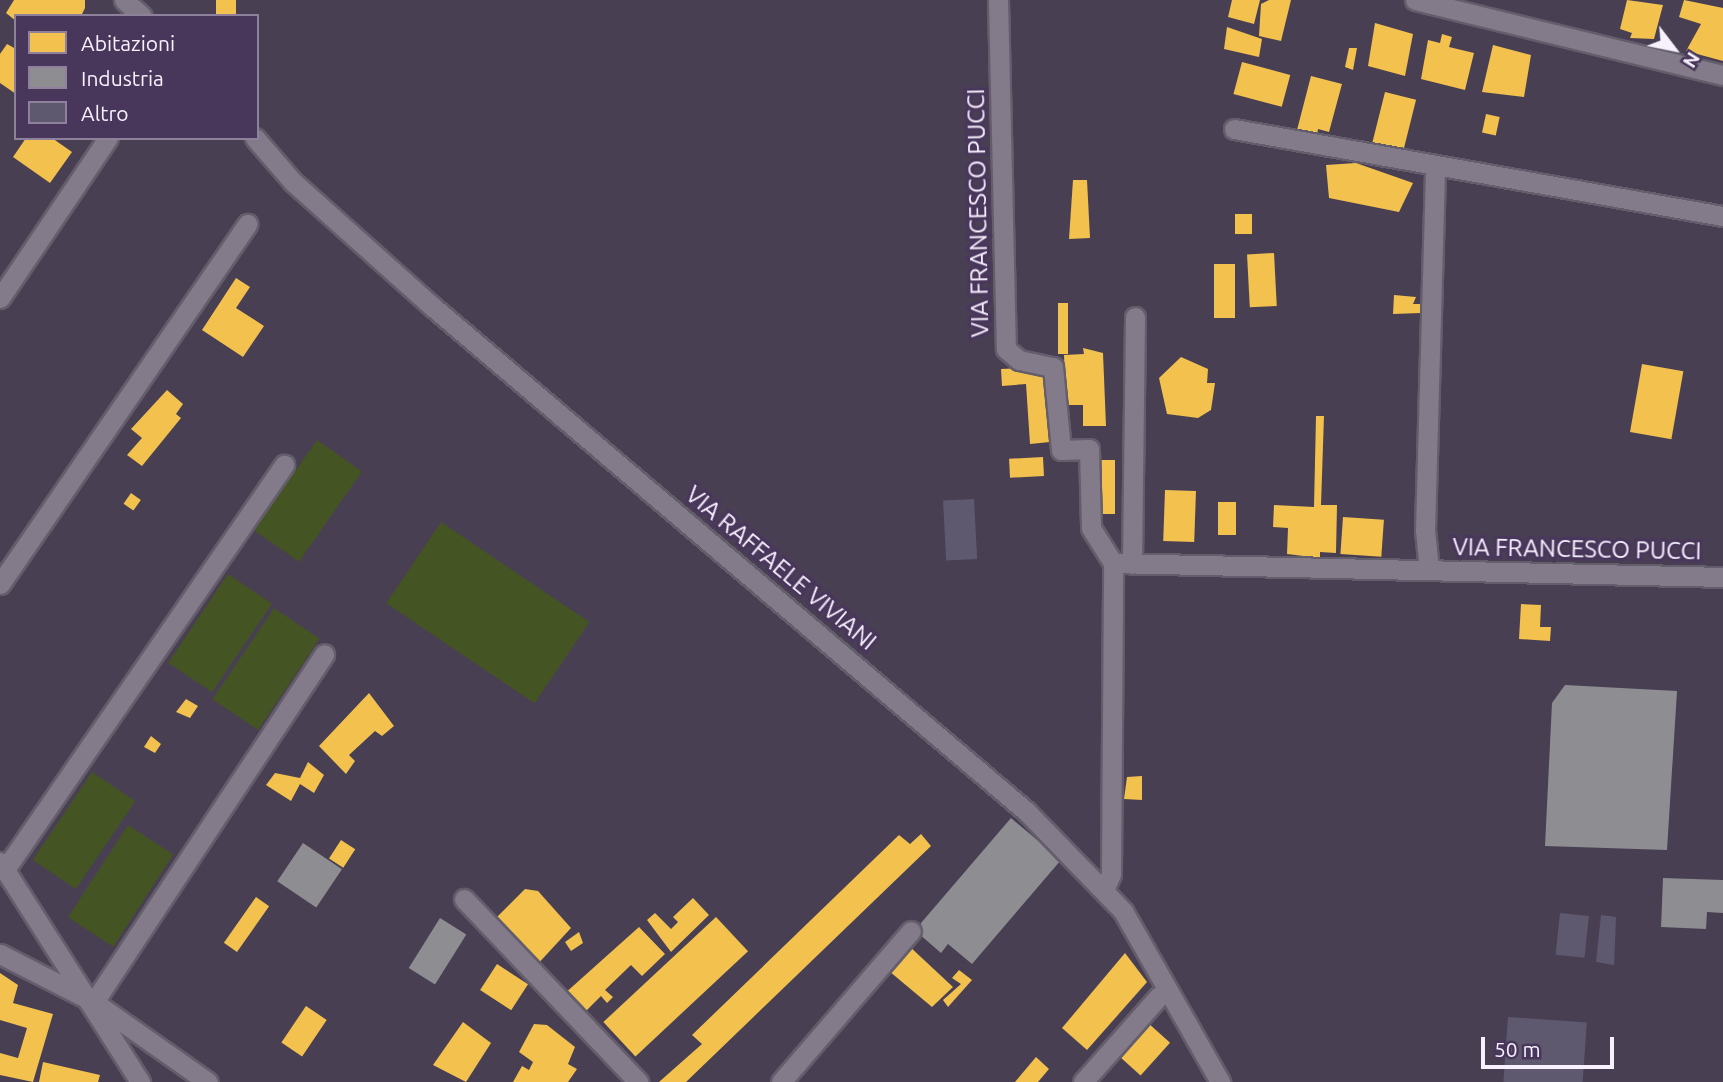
<!DOCTYPE html>
<html>
<head>
<meta charset="utf-8">
<style>
	body { margin:0 }
	#map { position:relative; width:1723px; height:1082px; overflow:hidden; background:#493f53; font-family:Ubuntu,sans-serif }
	div>[style] { position:absolute }
	.green>* { inset:0; background:#445423; transform-origin:0 0 }
	.homes>* { inset:0; background:#f2c14e; transform-origin:0 0 }
	.industry>* { inset:0; background:#8d8d92; transform-origin:0 0 }
	.building>* { inset:0; background:#5f5970; transform-origin:0 0 }
	.roads { filter:drop-shadow(2px 0 #645d6b) drop-shadow(-2px 0 #645d6b) drop-shadow(0 2px #645d6b) drop-shadow(0 -2px #645d6b) }
	.minor>* { height:19px; margin:-9.5px; padding:0 9.5px; transform-origin:9.5px; border-radius:9.5px; background:#837b8a }
	span { translate:-50% -50%; white-space:nowrap; text-align:center; line-height:1.15; -webkit-text-stroke:7px #49375b; paint-order:stroke }
	.street-label { font-size:24px; color:#f7f1fe }
	.legend { position:absolute; left:14px; top:14px; width:245px; height:126px; box-sizing:border-box; background:#49375b; border:2px solid #8f819c; margin:0; padding:9px 12px; list-style:none; font-size:21px; color:#f7f1fe }
	.legend li { display:flex; align-items:center; gap:14px; height:35px }
	.legend b { width:35px; border:2px solid #8f819c }
	.north { position:absolute; left:1639px; top:14px; width:70px; height:70px; -webkit-text-stroke:5px #49375b; paint-order:stroke; rotate:122deg; font-size:19px; font-weight:700; line-height:28px; text-align:center; color:#f7f1fe }
	.north::after { content:''; display:block; margin:auto; width:24px; height:32px; background:#f7f1fe; clip-path:polygon(50% 0,100% 100%,50% 72%,0 100%) }
	.scale { position:absolute; left:1481px; top:1037px; width:133px; height:32px; box-sizing:border-box; border:4px solid #f7f1fe; border-top:0; padding-left:9px; font-size:21px; line-height:24px; white-space:nowrap; color:#f7f1fe; -webkit-text-stroke:5px #49375b; paint-order:stroke }
</style>
</head>
<body>
<div id="map">
	<div class="green">
		<i style="left:317px;top:440px;width:55px;height:110px;rotate:35deg"></i>
		<i style="left:441px;top:522px;width:179px;height:98px;rotate:34deg"></i>
		<i style="left:228px;top:574px;width:53px;height:107px;rotate:34deg"></i>
		<i style="left:274px;top:608px;width:55px;height:110px;rotate:34deg"></i>
		<i style="left:92px;top:772px;width:52px;height:106px;rotate:34deg"></i>
		<i style="left:128px;top:825px;width:54px;height:110px;rotate:33deg"></i>
	</div>
	<div class="homes">
		<i style="clip-path:polygon(14px 0,85px 0,85px 8px,81px 16px,16px 21px,6px 13px)"></i>
		<i style="left:216px;top:0;width:20px;height:16px"></i>
		<i style="clip-path:polygon(1232px 0,1260px 0,1254px 24px,1228px 17px)"></i>
		<i style="clip-path:polygon(1269px 0,1291px 0,1281px 41px,1259px 36px,1261px 4px)"></i>
		<i style="clip-path:polygon(1627px 0,1663px 5px,1654px 39px,1630px 38px,1632px 33px,1620px 29px)"></i>
		<i style="clip-path:polygon(1684px 0,1723px 8px,1723px 61px,1686px 51px,1701px 24px,1679px 17px)"></i>
		<i style="clip-path:polygon(1375px 23px,1413px 34px,1405px 76px,1368px 66px)"></i>
		<i style="clip-path:polygon(1227px 27px,1262px 39px,1259px 57px,1224px 49px)"></i>
		<i style="clip-path:polygon(1442px 34px,1452px 37px,1449px 47px,1474px 53px,1465px 90px,1421px 79px,1428px 40px,1440px 43px)"></i>
		<i style="clip-path:polygon(7px 44px,16px 49px,16px 94px,0 83px,0 54px)"></i>
		<i style="clip-path:polygon(1493px 45px,1531px 55px,1524px 97px,1482px 92px)"></i>
		<i style="clip-path:polygon(1349px 48px,1357px 48px,1353px 70px,1345px 67px)"></i>
		<i style="left:1242px;top:62px;width:50px;height:33px;rotate:15deg"></i>
		<i style="clip-path:polygon(1311px 76px,1342px 84px,1329px 132px,1318px 129px,1317px 135px,1297px 130px)"></i>
		<i style="left:1385px;top:92px;width:32px;height:55px;rotate:14deg"></i>
		<i style="left:1486px;top:114px;width:14px;height:19px;rotate:12deg"></i>
		<i style="clip-path:polygon(26px 138px,52px 138px,72px 152px,50px 183px,13px 157px)"></i>
		<i style="clip-path:polygon(1356px 163px,1413px 183px,1399px 212px,1329px 198px,1326px 165px)"></i>
		<i style="clip-path:polygon(1073px 180px,1087px 180px,1090px 238px,1069px 239px)"></i>
		<i style="left:1235px;top:214px;width:17px;height:20px"></i>
		<i style="left:1274px;top:253px;width:53px;height:27px;rotate:87deg"></i>
		<i style="left:1235px;top:264px;width:54px;height:21px;rotate:90deg"></i>
		<i style="clip-path:polygon(236px 278px,250px 287px,236px 308px,264px 326px,243px 357px,202px 330px)"></i>
		<i style="clip-path:polygon(1394px 295px,1416px 297px,1413px 304px,1421px 304px,1421px 313px,1393px 314px)"></i>
		<i style="left:1058px;top:303px;width:10px;height:51px"></i>
		<i style="clip-path:polygon(1083px 348px,1103px 353px,1106px 426px,1083px 426px,1083px 405px,1066px 405px,1064px 355px,1084px 354px)"></i>
		<i style="clip-path:polygon(1181px 357px,1208px 369px,1207px 383px,1215px 383px,1211px 410px,1198px 418px,1167px 414px,1159px 378px)"></i>
		<i style="left:1642px;top:364px;width:42px;height:69px;rotate:10deg"></i>
		<i style="clip-path:polygon(1045px 367px,1050px 442px,1030px 444px,1026px 384px,1002px 386px,1001px 369px)"></i>
		<i style="clip-path:polygon(167px 390px,183px 404px,176px 414px,181px 418px,142px 466px,127px 455px,142px 438px,131px 429px)"></i>
		<i style="clip-path:polygon(1316px 416px,1324px 416px,1321px 505px,1337px 505px,1336px 553px,1320px 552px,1320px 558px,1287px 554px,1288px 528px,1273px 527px,1274px 505px,1314px 507px)"></i>
		<i style="left:1043px;top:457px;width:19px;height:34px;rotate:87deg"></i>
		<i style="left:1093px;top:460px;width:22px;height:54px"></i>
		<i style="left:1165px;top:490px;width:31px;height:51px;rotate:2deg"></i>
		<i style="left:131px;top:493px;width:12px;height:13px;rotate:35deg"></i>
		<i style="left:1218px;top:502px;width:18px;height:33px"></i>
		<i style="left:1343px;top:517px;width:41px;height:37px;rotate:4deg"></i>
		<i style="clip-path:polygon(1521px 604px,1541px 605px,1540px 627px,1551px 627px,1550px 641px,1519px 639px)"></i>
		<i style="clip-path:polygon(369px 693px,394px 726px,382px 736px,375px 731px,349px 755px,355px 761px,346px 774px,319px 746px)"></i>
		<i style="clip-path:polygon(186px 699px,198px 706px,190px 718px,176px 712px)"></i>
		<i style="clip-path:polygon(151px 736px,161px 744px,155px 753px,144px 747px)"></i>
		<i style="clip-path:polygon(308px 762px,324px 775px,314px 793px,300px 784px,291px 801px,266px 785px,275px 773px,300px 778px)"></i>
		<i style="clip-path:polygon(1142px 776px,1142px 800px,1124px 799px,1127px 777px)"></i>
		<i style="clip-path:polygon(921px 834px,931px 846px,686px 1082px,659px 1082px,702px 1044px,692px 1035px,899px 835px,910px 844px)"></i>
		<i style="left:341px;top:840px;width:17px;height:22px;rotate:33deg"></i>
		<i style="clip-path:polygon(525px 889px,538px 891px,571px 928px,535px 967px,495px 919px)"></i>
		<i style="left:256px;top:897px;width:16px;height:56px;rotate:35deg"></i>
		<i style="clip-path:polygon(693px 898px,709px 915px,671px 952px,647px 920px,655px 913px,671px 929px,678px 922px,673px 917px)"></i>
		<i style="left:716px;top:917px;width:47px;height:154px;rotate:47deg"></i>
		<i style="clip-path:polygon(639px 927px,665px 954px,642px 976px,631px 965px,605px 990px,613px 997px,607px 1003px,601px 996px,582px 1015px,563px 995px)"></i>
		<i style="clip-path:polygon(579px 932px,583px 943px,571px 951px,565px 942px)"></i>
		<i style="clip-path:polygon(908px 945px,953px 987px,932px 1007px,889px 971px)"></i>
		<i style="clip-path:polygon(1125px 953px,1147px 982px,1087px 1050px,1062px 1028px)"></i>
		<i style="left:497px;top:964px;width:37px;height:31px;rotate:33deg"></i>
		<i style="clip-path:polygon(959px 970px,972px 980px,948px 1007px,943px 1000px,961px 984px,952px 978px)"></i>
		<i style="clip-path:polygon(0 973px,18px 985px,13px 1003px,53px 1014px,33px 1082px,0 1075px,0 1053px,18px 1058px,27px 1028px,0 1020px)"></i>
		<i style="left:306px;top:1006px;width:25px;height:44px;rotate:34deg"></i>
		<i style="clip-path:polygon(463px 1022px,491px 1043px,466px 1082px,433px 1065px)"></i>
		<i style="left:1147px;top:1022px;width:31px;height:44px;rotate:42deg"></i>
		<i style="clip-path:polygon(534px 1024px,547px 1025px,575px 1047px,568px 1064px,577px 1069px,568px 1082px,513px 1082px,522px 1066px,529px 1070px,533px 1062px,519px 1052px)"></i>
		<i style="clip-path:polygon(1036px 1057px,1049px 1069px,1038px 1082px,1015px 1082px)"></i>
		<i style="clip-path:polygon(43px 1062px,100px 1075px,98px 1082px,39px 1082px)"></i>
	</div>
	<div class="industry">
		<i style="clip-path:polygon(1565px 685px,1677px 691px,1667px 850px,1545px 846px,1552px 703px)"></i>
		<i style="clip-path:polygon(1011px 818px,1061px 860px,972px 964px,948px 944px,941px 953px,918px 933px,921px 923px)"></i>
		<i style="left:303px;top:843px;width:47px;height:46px;rotate:34deg"></i>
		<i style="clip-path:polygon(1663px 878px,1723px 880px,1723px 913px,1707px 912px,1706px 929px,1661px 927px)"></i>
		<i style="left:440px;top:918px;width:31px;height:59px;rotate:32deg"></i>
	</div>
	<div class="building">
		<i style="left:974px;top:499px;width:60px;height:31px;rotate:87deg"></i>
		<i style="left:1560px;top:913px;width:29px;height:42px;rotate:6deg"></i>
		<i style="clip-path:polygon(1601px 915px,1616px 917px,1614px 965px,1596px 962px)"></i>
		<i style="left:1508px;top:1017px;width:79px;height:65px;rotate:4deg"></i>
	</div>
	<div class="roads">
		<div class="minor">
			<i style="left:124px;top:0;width:24px;rotate:42deg"></i>
			<i style="left:998px;top:0;width:349px;rotate:88.7deg"></i>
			<i style="left:1006px;top:349px;width:17px;rotate:40deg"></i>
			<i style="left:1019px;top:360px;width:35px;rotate:12deg"></i>
			<i style="left:1053px;top:367px;width:83px;rotate:84.5deg"></i>
			<i style="left:1061px;top:450px;width:28px;rotate:-2deg"></i>
			<i style="left:1089px;top:449px;width:79px;rotate:88.5deg"></i>
			<i style="left:1091px;top:528px;width:41px;rotate:57.8deg"></i>
			<i style="left:1415px;top:0;width:317px;rotate:13.7deg"></i>
			<i style="left:1234px;top:129px;width:497px;rotate:10.1deg"></i>
			<i style="left:255px;top:138px;width:58px;rotate:49.2deg"></i>
			<i style="left:293px;top:182px;width:188px;rotate:41.8deg"></i>
			<i style="left:433px;top:307px;width:780px;rotate:40.37deg"></i>
			<i style="left:1027px;top:812px;width:138px;rotate:45.9deg"></i>
			<i style="left:1123px;top:911px;width:197px;rotate:60.4deg"></i>
			<i style="left:0;top:298px;width:193px;rotate:-56deg"></i>
			<i style="left:1132px;top:564px;width:247px;rotate:-89.3deg"></i>
			<i style="left:1429px;top:570px;width:40px;rotate:-95.7deg"></i>
			<i style="left:1425px;top:530px;width:364px;rotate:-88.4deg"></i>
			<i style="left:0;top:584px;width:437px;rotate:-55.5deg"></i>
			<i style="left:0;top:862px;width:261px;rotate:57.5deg"></i>
			<i style="left:6px;top:868px;width:490px;rotate:-55.4deg"></i>
			<i style="left:1104px;top:890px;width:17px;rotate:-66deg"></i>
			<i style="left:1111px;top:874px;width:311px;rotate:-89.6deg"></i>
			<i style="left:1113px;top:563px;width:610px;rotate:1.31deg"></i>
			<i style="left:464px;top:899px;width:253px;rotate:46.4deg"></i>
			<i style="left:0;top:954px;width:106px;rotate:27.1deg"></i>
			<i style="left:94px;top:1002px;width:139px;rotate:35.1deg"></i>
			<i style="left:94px;top:1002px;width:417px;rotate:-56.5deg"></i>
			<i style="left:781px;top:1082px;width:199px;rotate:-49.3deg"></i>
			<i style="left:1083px;top:1082px;width:115px;rotate:-48.5deg"></i>
		</div>
	</div>
	<div class="street-label">
		<span style="left:978px;top:213px;rotate:-91deg">VIA FRANCESCO PUCCI</span>
		<span style="left:1577px;top:549px;rotate:1deg">VIA FRANCESCO PUCCI</span>
		<span style="left:781px;top:568px;rotate:40deg">VIA RAFFAELE VIVIANI</span>
	</div>
	<ul class="legend">
	<li><b style="height:19px;background:#f2c14e"></b>Abitazioni</li>
	<li><b style="height:19px;background:#8d8d92"></b>Industria</li>
	<li><b style="height:19px;background:#5f5970"></b>Altro</li>
	</ul>
	<div class="north">N</div>
	<div class="scale">50 m</div>
</div>
</body>
</html>
